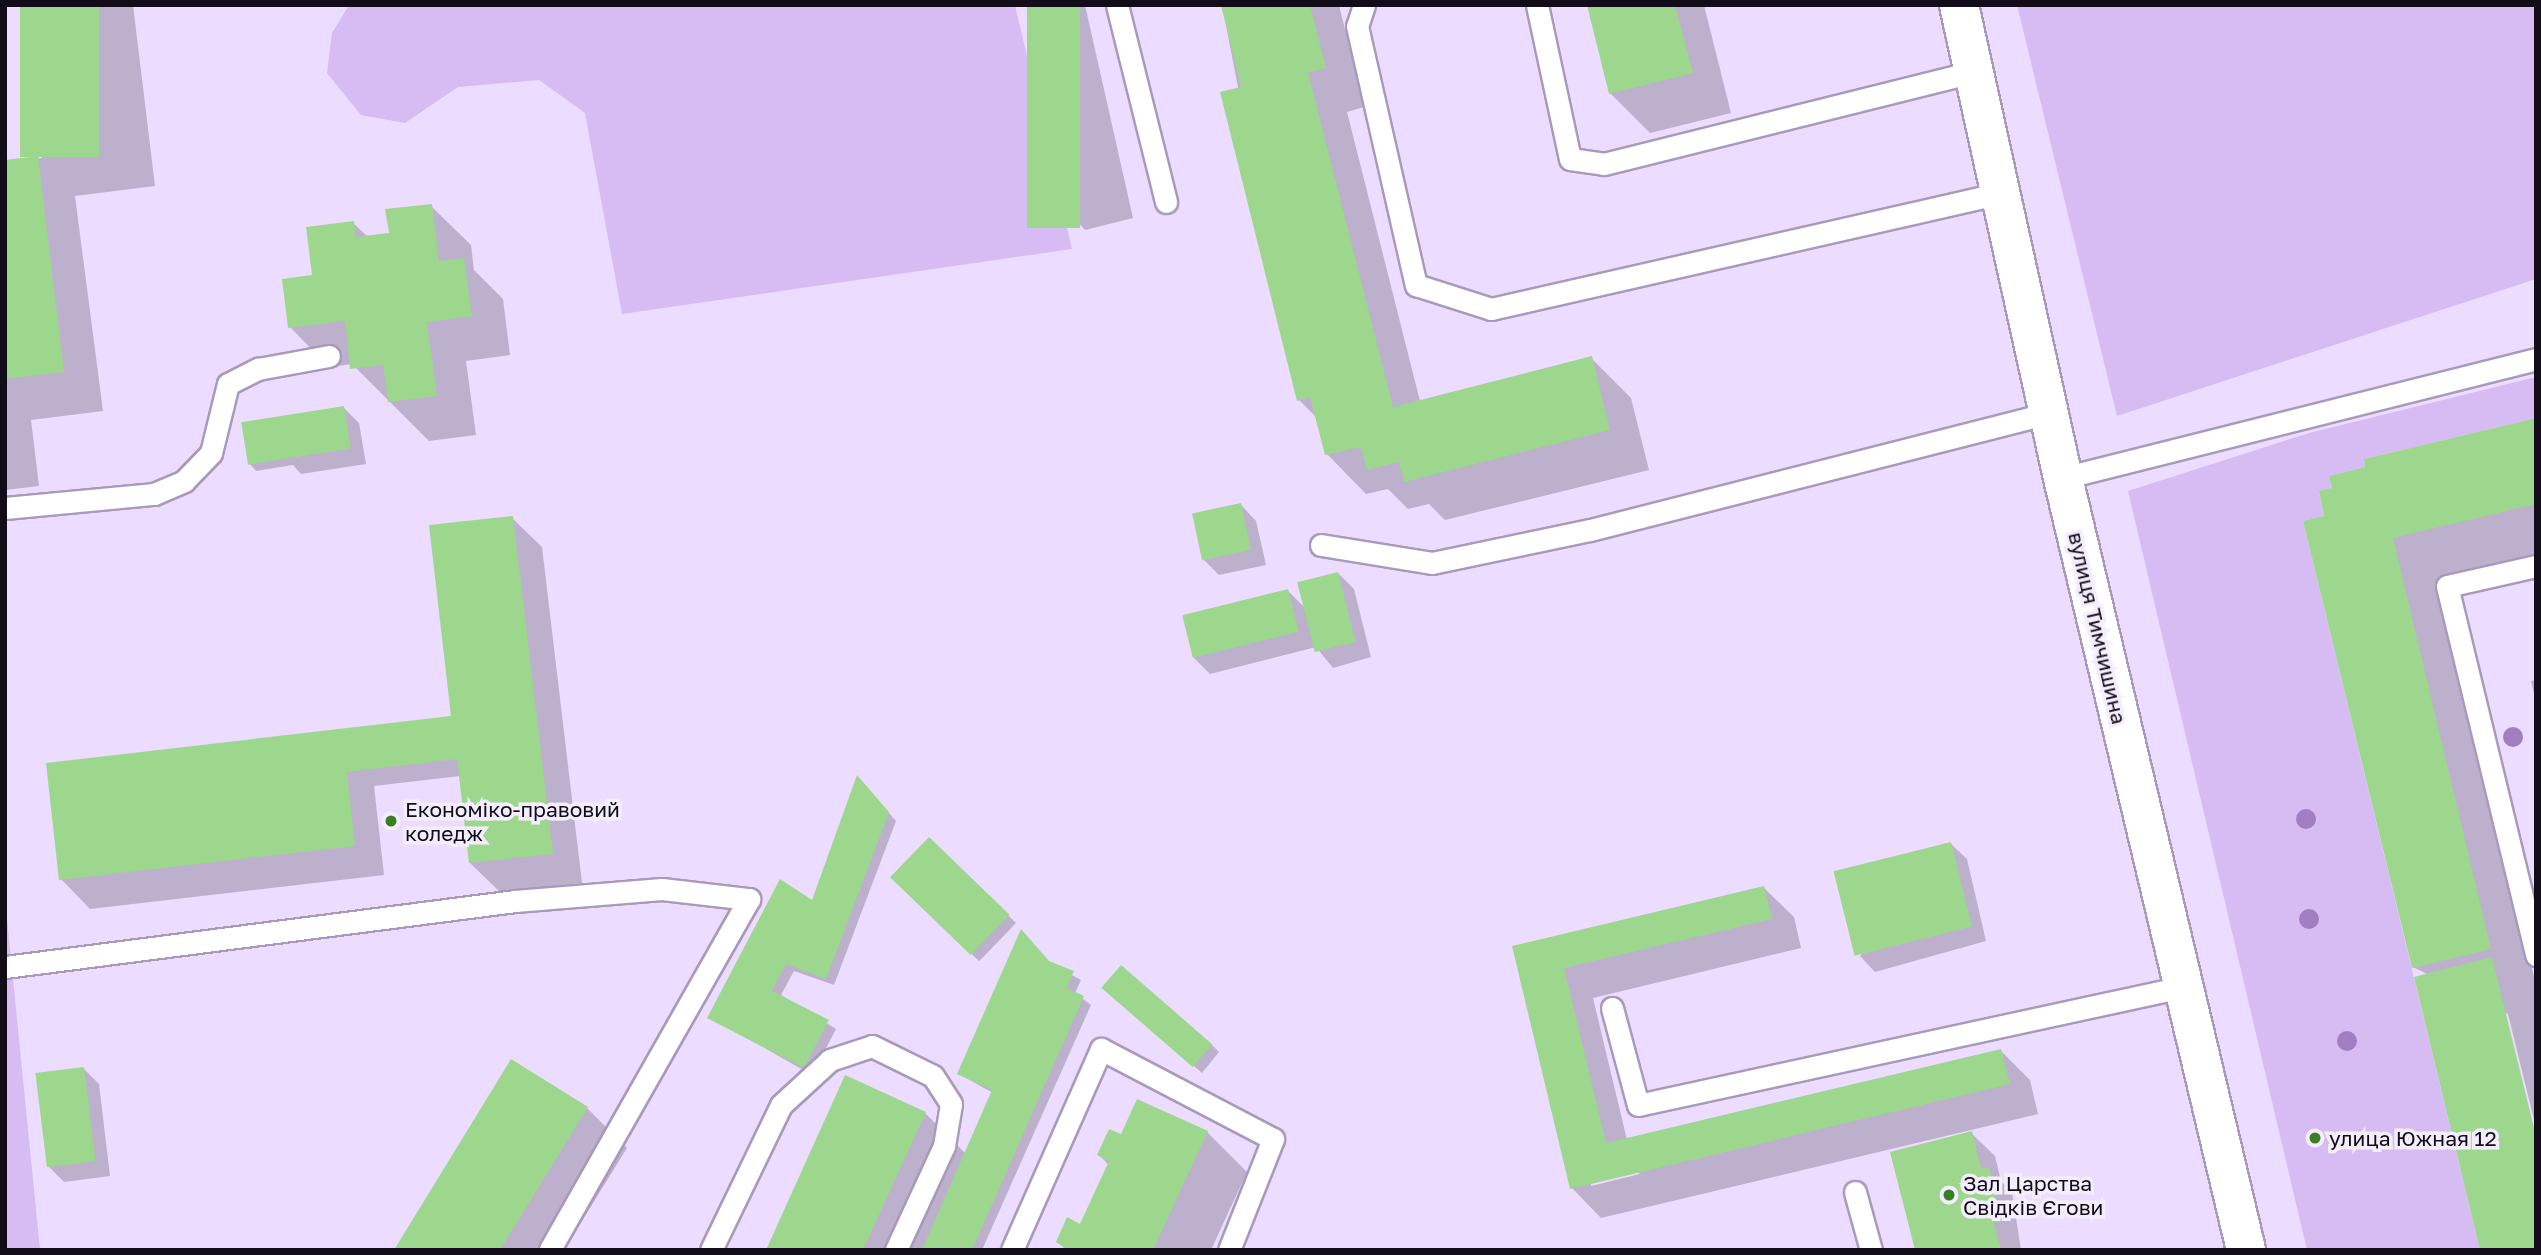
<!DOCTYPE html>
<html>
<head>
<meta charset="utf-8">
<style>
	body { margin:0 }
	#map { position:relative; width:2541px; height:1255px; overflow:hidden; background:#ecdcff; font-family:"Golos Text",sans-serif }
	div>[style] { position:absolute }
	.green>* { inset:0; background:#d6bcf3 }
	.shadow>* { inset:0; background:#0003; transform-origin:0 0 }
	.building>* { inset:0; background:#9dd78d; transform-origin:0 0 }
	.roads { filter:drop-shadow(2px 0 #a99abb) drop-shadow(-2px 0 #a99abb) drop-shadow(0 2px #a99abb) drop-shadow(0 -2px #a99abb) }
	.lane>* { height:21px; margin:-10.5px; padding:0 10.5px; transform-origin:10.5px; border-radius:10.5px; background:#fff }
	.street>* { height:38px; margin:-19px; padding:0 19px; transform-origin:19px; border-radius:19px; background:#fff }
	.trees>* { width:20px; height:20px; margin:-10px; border-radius:50%; background:#a17ec1 }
	.dots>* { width:19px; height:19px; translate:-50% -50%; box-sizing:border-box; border:4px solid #f4eefc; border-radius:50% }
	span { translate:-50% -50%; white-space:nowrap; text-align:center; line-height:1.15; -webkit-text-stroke:7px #f4eefc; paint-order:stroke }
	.street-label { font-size:21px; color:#120c18 }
	.poi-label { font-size:21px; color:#120c18 }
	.left { translate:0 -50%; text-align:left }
	.frame { position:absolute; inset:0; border:7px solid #120c18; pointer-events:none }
</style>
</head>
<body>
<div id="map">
	<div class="green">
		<i style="clip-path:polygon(349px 5px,1015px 5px,1072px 249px,622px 314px,585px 113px,539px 80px,458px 87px,405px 123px,361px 115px,327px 73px,332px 33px)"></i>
		<i style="clip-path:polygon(2017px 5px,2536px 5px,2536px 279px,2117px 416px)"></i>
		<i style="clip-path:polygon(2536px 377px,2536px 418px,2364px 459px,2365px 467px,2329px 476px,2332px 488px,2319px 492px,2324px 516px,2303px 521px,2480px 1250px,2307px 1250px,2128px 491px,2309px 433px)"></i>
		<i style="clip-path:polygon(5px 899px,14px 989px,40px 1250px,5px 1250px)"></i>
	</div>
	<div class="shadow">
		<i style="clip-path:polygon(22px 5px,133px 5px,155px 186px,75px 196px,103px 411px,31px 420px,39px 486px,5px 490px,5px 162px,42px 158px)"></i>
		<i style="clip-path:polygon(1028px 5px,1085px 5px,1133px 218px,1085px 230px,1078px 222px)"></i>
		<i style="clip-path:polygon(1222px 5px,1339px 5px,1364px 107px,1347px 112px,1420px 401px,1591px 358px,1631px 398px,1649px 470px,1445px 520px,1429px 504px,1408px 509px,1388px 489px,1366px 494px,1327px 454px,1318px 419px,1299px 400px)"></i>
		<i style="clip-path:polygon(1588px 5px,1704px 5px,1731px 113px,1650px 133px,1610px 93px)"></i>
		<i style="clip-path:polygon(431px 206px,471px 245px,474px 270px,503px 299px,510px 355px,466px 361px,476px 435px,429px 441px,352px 364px,329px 367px,290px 327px,314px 277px,353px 223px,368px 237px,391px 234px)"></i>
		<i style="clip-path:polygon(343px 407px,359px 423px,366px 464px,301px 474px,293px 465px,256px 471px,249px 463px)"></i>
		<i style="clip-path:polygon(2536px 420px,2536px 563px,2440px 586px,2536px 985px,2536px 1128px,2508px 1014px,2413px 967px,2327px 517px)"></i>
		<i style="clip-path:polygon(1241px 505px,1256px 521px,1266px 565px,1219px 575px,1203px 559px)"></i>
		<i style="clip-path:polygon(512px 518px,542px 547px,582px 883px,500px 892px,470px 863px,460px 776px,374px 786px,384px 875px,90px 909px,61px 879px,451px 718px)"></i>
		<i style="clip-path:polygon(1338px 573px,1354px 589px,1371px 657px,1333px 668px,1316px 647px,1210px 674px,1194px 658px,1288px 591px,1306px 609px)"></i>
		<i style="clip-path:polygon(2536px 680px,2536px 702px,2531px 681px)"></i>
		<i style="clip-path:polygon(864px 785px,896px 821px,834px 985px,794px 971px,781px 995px,836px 1029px,812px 1075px,710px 1017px,813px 903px)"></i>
		<i style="left:929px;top:839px;width:121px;height:53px;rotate:44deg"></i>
		<i style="clip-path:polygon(1951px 844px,1967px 859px,1986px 941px,1875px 972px,1860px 956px)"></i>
		<i style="clip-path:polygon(evenodd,1764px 888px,1794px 917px,1801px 948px,1593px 998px,1627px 1140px,2000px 1050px,2030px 1080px,2038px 1114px,1601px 1218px,1572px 1188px,1514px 947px,1764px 888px,1637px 1171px,1640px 1174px,1591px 1186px,1591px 1182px,1637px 1171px)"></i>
		<i style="clip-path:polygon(1050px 963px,1081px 980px,1075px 993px,1091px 1005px,982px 1250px,768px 1250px,925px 1113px,966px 1154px,993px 1093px,959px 1074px)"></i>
		<i style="clip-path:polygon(1111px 995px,1212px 1045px,1219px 1052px,1202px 1073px)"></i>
		<i style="clip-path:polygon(84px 1069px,99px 1084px,110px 1176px,64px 1182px,48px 1166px)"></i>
		<i style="clip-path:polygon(587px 1108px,627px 1148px,564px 1250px,396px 1250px)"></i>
		<i style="clip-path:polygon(1207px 1132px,1247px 1172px,1211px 1250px,1066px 1250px,1058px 1241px,1081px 1226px,1109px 1165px,1099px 1155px,1122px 1136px)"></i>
		<i style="clip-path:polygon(1971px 1133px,1995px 1156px,2001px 1181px,2012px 1192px,2021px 1250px,1916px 1250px)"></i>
	</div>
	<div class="building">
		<i style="left:20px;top:5px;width:79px;height:152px"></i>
		<i style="left:1027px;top:5px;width:53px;height:223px"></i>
		<i style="clip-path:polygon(1221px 5px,1310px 5px,1326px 68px,1308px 72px,1393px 407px,1592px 356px,1610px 430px,1404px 482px,1399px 462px,1367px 470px,1361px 447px,1325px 455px,1310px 397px,1297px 401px,1220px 92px,1241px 87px)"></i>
		<i style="clip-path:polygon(1587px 5px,1675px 5px,1693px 73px,1609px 94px)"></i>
		<i style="clip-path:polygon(38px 156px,64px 372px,5px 379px,5px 160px)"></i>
		<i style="clip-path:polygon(432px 204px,439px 261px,464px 258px,472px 316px,427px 322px,437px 396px,388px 402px,383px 365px,350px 369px,345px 321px,288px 328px,282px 279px,312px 275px,306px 227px,354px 221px,356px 237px,389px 233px,385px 209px)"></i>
		<i style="left:344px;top:406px;width:43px;height:104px;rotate:81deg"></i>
		<i style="clip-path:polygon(2536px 418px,2536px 504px,2393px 538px,2491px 949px,2412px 968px,2303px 521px,2324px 516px,2319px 491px,2332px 488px,2329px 476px,2365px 467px,2364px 459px)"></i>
		<i style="left:1241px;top:503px;width:48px;height:50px;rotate:78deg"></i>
		<i style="clip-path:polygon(513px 516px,553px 854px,469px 863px,457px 759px,347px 772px,355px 846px,59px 880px,46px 763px,451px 716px,429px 525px)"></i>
		<i style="left:1338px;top:572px;width:72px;height:42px;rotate:76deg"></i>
		<i style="left:1288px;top:589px;width:44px;height:109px;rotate:76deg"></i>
		<i style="clip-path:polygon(857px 775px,889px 812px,826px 979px,786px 964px,772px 991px,829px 1020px,804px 1068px,707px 1018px,780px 879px,812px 900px)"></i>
		<i style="left:929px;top:837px;width:112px;height:56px;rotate:44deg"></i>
		<i style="left:1951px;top:842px;width:87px;height:121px;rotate:76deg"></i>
		<i style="clip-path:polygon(1764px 886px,1772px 919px,1564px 968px,1606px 1143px,2001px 1049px,2010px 1084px,1570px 1189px,1512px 946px)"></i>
		<i style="clip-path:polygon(1021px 929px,1049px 961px,1074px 971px,1067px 988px,1084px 996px,972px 1250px,922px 1250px,992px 1090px,957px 1074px)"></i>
		<i style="clip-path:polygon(2492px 957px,2536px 1136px,2536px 1250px,2480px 1250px,2414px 977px)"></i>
		<i style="left:1121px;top:965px;width:121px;height:30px;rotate:41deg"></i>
		<i style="clip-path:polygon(511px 1059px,588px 1107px,500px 1250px,394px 1250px)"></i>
		<i style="left:84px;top:1067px;width:95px;height:49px;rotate:83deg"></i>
		<i style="clip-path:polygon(845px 1075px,926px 1112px,863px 1250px,766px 1250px)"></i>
		<i style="clip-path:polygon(1137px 1099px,1208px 1131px,1153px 1250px,1068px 1250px,1056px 1242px,1067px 1217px,1080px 1224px,1109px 1161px,1097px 1155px,1109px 1129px,1121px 1134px)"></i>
		<i style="clip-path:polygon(1972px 1131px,1981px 1169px,1989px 1167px,2002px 1221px,1994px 1223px,2001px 1250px,1915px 1250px,1890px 1152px)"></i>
	</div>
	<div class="roads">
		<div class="lane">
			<i style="left:1117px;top:5px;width:203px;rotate:76deg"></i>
			<i style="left:1364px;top:5px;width:22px;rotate:108deg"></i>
			<i style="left:1357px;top:26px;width:266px;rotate:77.2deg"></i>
			<i style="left:1416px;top:285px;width:79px;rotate:17.7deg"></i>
			<i style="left:1491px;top:309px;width:523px;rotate:-12.81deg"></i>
			<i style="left:1537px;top:5px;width:157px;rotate:77.9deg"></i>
			<i style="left:1570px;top:159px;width:34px;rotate:8deg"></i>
			<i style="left:1604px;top:164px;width:381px;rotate:-14deg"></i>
			<i style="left:2063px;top:478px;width:488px;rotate:-14.1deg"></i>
			<i style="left:5px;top:508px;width:150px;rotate:-5.4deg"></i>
			<i style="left:154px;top:494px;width:33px;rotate:-23deg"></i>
			<i style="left:184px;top:481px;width:39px;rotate:-46deg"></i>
			<i style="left:211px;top:453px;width:71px;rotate:-76.2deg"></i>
			<i style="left:228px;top:384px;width:34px;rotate:-27deg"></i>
			<i style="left:258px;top:369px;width:72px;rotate:-10.4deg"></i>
			<i style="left:1321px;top:545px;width:112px;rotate:9.2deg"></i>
			<i style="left:1432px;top:563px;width:161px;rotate:-11.8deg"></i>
			<i style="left:1590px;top:530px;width:475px;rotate:-14.3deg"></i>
			<i style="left:2536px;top:566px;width:91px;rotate:167.3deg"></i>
			<i style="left:2447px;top:586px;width:380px;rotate:76.4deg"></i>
			<i style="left:5px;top:967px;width:514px;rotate:-7.37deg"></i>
			<i style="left:515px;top:901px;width:147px;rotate:-4.7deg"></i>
			<i style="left:662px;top:889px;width:88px;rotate:6.6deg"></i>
			<i style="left:749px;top:899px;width:403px;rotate:119.6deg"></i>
			<i style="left:1612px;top:1008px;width:100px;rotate:75deg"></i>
			<i style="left:1638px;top:1105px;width:557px;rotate:-12.24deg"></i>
			<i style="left:1855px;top:1192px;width:60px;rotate:74.6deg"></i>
			<i style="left:711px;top:1250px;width:161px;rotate:-64.2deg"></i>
			<i style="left:781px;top:1105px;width:67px;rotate:-42.6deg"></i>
			<i style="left:830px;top:1060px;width:44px;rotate:-18.4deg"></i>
			<i style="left:872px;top:1046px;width:68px;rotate:26.2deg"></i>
			<i style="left:933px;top:1076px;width:33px;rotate:57deg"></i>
			<i style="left:951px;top:1104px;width:43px;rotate:99.5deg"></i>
			<i style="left:944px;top:1146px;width:115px;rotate:114.8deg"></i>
			<i style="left:1012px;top:1250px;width:220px;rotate:-66.1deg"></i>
			<i style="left:1101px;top:1049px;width:194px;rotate:27.6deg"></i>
			<i style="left:1273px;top:1139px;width:119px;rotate:111.6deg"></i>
		</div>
		<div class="street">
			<i style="left:1959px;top:5px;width:484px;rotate:77.6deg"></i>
			<i style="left:2063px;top:478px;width:793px;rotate:76.66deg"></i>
		</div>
	</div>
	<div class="trees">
		<i style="left:2513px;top:737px"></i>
		<i style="left:2306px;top:819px"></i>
		<i style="left:2309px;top:919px"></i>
		<i style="left:2347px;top:1041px"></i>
	</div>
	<div class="dots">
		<i style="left:391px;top:821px;background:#3a7f22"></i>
		<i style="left:2315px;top:1138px;background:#3a7f22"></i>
		<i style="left:1949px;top:1195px;background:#3a7f22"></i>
	</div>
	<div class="street-label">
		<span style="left:2098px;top:628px;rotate:77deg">вулиця Тимчишина</span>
	</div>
	<div class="poi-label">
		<span class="left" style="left:405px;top:821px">Економіко-правовий<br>коледж</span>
		<span class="left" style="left:2329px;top:1138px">улица Южная 12</span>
		<span class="left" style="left:1963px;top:1195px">Зал Царства<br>Свідків Єгови</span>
	</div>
	<div class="frame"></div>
</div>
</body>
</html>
